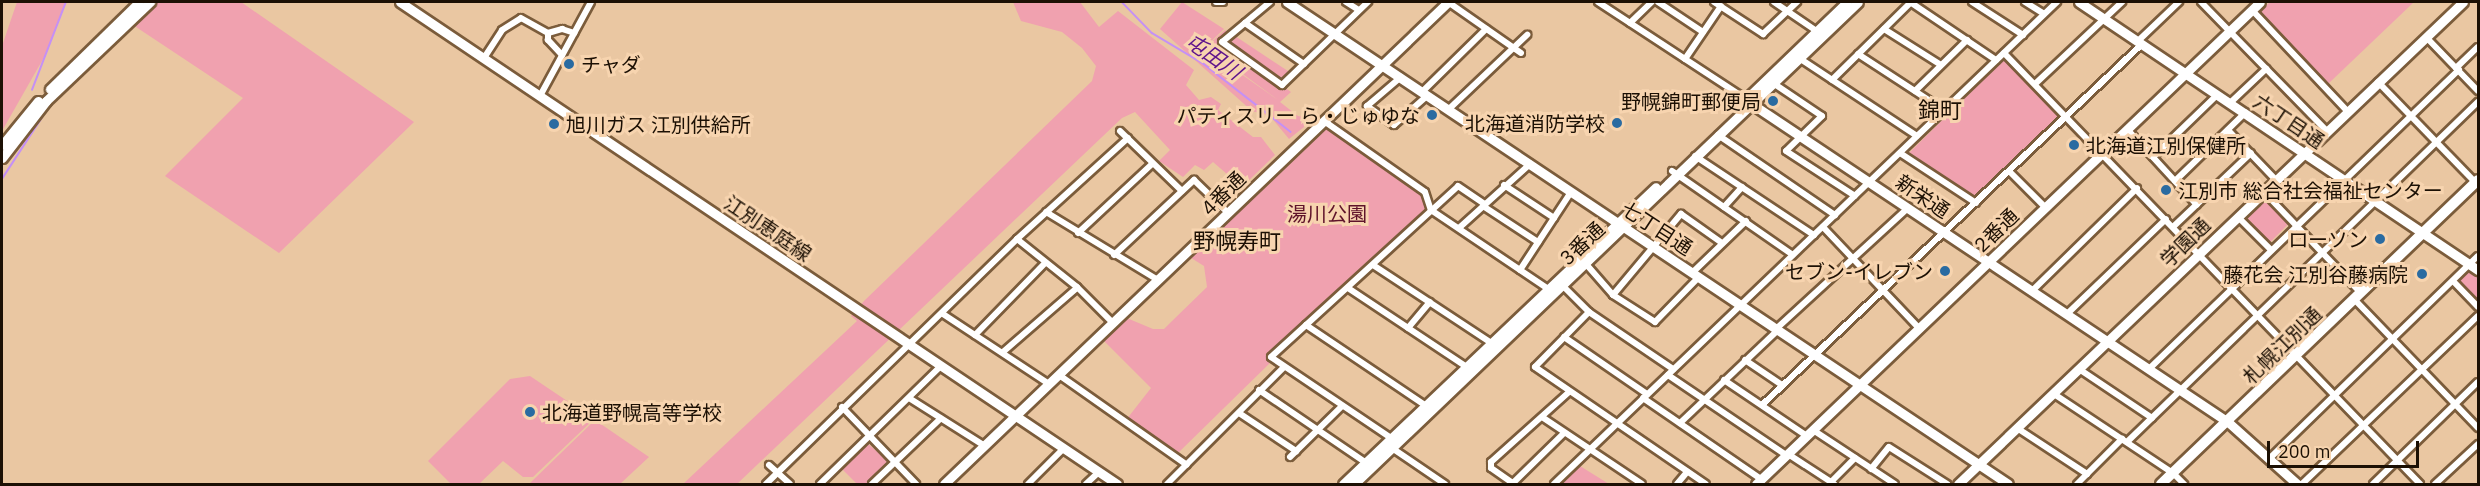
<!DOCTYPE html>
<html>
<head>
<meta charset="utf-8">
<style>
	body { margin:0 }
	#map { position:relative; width:2480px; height:486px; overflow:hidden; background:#eac7a2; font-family:"IBM Plex Sans","Noto Sans JP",sans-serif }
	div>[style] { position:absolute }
	.green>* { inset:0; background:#f0a1af; transform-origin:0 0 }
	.stream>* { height:1.5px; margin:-0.75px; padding:0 0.75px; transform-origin:0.75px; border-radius:0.75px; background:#c590f5 }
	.roads { filter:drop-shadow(2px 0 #7b5c3b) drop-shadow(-2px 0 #7b5c3b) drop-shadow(0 2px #7b5c3b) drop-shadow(0 -2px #7b5c3b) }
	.street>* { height:6px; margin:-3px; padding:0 3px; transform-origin:3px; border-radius:3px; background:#fff }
	.secondary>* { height:9px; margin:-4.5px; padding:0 4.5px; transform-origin:4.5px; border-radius:4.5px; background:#fff }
	.primary>* { height:9px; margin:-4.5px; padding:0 4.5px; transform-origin:4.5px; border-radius:4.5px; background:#fff }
	.highway>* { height:10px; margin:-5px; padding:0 5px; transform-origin:5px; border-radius:5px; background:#fff }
	.dots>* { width:16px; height:16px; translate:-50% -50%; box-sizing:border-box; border:3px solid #f7d4af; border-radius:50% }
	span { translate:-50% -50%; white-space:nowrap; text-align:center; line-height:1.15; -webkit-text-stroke:6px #f7d4af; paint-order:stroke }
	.poi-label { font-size:20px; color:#1c1004 }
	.left { translate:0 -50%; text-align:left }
	.right { translate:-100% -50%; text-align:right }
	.street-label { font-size:20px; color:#1c1004 }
	.park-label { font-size:20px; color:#5f132a }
	.water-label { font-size:21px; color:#5e138c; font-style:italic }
	.quarter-label { font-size:22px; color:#1c1004 }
	.frame { position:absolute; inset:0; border:3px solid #1c1004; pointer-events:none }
	.scale { position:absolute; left:2267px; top:441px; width:152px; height:27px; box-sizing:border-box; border:3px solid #1c1004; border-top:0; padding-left:8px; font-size:18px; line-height:21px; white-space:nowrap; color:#1c1004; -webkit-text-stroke:4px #f7d4af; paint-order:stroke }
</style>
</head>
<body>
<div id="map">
	<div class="green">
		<i style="clip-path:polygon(17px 2px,66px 2px,47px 52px,2px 131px,2px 46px)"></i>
		<i style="clip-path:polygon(158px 2px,241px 2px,414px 122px,279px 253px,165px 176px,243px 98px,133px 25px)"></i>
		<i style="clip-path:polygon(1013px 2px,1080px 2px,1099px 27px,1118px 11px,1194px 70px,1186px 85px,1199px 100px,1211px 97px,1221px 104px,1218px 110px,1253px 137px,1261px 137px,1275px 155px,1242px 187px,1213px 162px,1204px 170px,1195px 165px,1183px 177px,1159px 161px,1170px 150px,1135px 112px,1122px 118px,737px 484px,683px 484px,857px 321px,851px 316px,864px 301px,1092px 81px,1096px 66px,1082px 48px,1062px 32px,1021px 21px)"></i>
		<i style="clip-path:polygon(1182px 2px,1224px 29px,1204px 48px,1278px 100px,1206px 47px,1225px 30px,1230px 34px,1221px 43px,1291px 92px,1280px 102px,1298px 116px,1314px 119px,1289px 139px,1270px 116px,1252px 111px,1160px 29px)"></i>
		<i style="clip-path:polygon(2270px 2px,2414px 2px,2328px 84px,2259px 12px)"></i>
		<i style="clip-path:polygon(1235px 36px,1291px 73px,1282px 81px,1228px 43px)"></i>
		<i style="clip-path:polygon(2004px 59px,2061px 114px,1978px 197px,1973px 197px,1908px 154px)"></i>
		<i style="clip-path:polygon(1326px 126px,1421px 192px,1427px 211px,1268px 356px,1272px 361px,1177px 454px,1126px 420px,1151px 388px,1100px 337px,1122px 316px,1153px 329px,1164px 329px,1170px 323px,1207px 287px,1204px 266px,1188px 256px)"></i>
		<i style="left:2263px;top:197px;width:37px;height:28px;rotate:45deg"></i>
		<i style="clip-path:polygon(2469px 270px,2478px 276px,2478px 304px,2458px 283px)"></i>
		<i style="clip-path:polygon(530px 376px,594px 419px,533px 477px,523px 477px,503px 461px,479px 484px,451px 484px,428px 461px,510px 379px)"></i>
		<i style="clip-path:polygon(595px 420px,649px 457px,620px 484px,529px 484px)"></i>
		<i style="clip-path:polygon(868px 444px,888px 460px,886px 465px,867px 484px,857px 484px,842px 469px)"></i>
		<i style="clip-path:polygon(1580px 466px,1609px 484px,1562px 484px)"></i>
	</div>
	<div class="stream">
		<i style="left:1122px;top:2px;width:43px;rotate:45.9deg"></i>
		<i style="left:1152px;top:33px;width:61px;rotate:30.8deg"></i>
		<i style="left:1204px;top:64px;width:110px;rotate:38deg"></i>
		<i style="left:32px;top:90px;width:94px;rotate:-68.9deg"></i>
		<i style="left:2px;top:179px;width:72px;rotate:-57deg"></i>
	</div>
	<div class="roads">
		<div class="street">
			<i style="left:1216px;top:2px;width:7px"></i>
			<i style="left:1270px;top:2px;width:62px;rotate:140.2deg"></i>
			<i style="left:1222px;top:42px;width:74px;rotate:35.6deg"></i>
			<i style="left:1282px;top:85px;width:120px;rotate:-44deg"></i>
			<i style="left:1346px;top:2px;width:15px;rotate:32deg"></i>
			<i style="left:1448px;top:2px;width:89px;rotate:34.9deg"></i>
			<i style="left:1598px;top:2px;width:177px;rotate:33.2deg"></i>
			<i style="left:1658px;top:2px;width:54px;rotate:33.7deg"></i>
			<i style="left:1714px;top:2px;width:59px;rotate:33.1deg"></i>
			<i style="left:1763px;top:34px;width:47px;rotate:-43.3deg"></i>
			<i style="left:1774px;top:2px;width:53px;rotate:34.3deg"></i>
			<i style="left:1910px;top:2px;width:104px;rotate:34deg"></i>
			<i style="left:1972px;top:2px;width:61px;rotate:32.9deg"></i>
			<i style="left:2025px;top:2px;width:22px;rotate:32deg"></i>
			<i style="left:2201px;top:2px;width:180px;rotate:45.7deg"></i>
			<i style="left:2252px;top:10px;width:140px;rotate:46.7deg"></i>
			<i style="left:1245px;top:23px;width:72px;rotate:34.8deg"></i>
			<i style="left:1630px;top:23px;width:30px;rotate:-44deg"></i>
			<i style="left:1884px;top:29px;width:67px;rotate:32.3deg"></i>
			<i style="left:2426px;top:37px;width:75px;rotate:46.1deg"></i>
			<i style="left:2138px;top:41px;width:57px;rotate:-43.6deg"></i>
			<i style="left:2004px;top:53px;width:599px;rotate:46.01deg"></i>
			<i style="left:1858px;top:54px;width:103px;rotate:33.1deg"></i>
			<i style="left:562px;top:55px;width:21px;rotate:-133deg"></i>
			<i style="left:548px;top:40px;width:7px;rotate:-90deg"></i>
			<i style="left:548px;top:33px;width:15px;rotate:-16deg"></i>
			<i style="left:562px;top:29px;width:13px;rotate:18deg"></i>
			<i style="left:484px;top:58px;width:33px;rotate:-57deg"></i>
			<i style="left:502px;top:30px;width:22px;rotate:-32deg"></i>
			<i style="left:521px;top:18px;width:31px;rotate:29deg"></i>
			<i style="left:1799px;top:58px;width:141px;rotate:33.5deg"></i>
			<i style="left:1685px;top:59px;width:64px;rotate:-55.8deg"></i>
			<i style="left:2456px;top:68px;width:30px;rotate:-44deg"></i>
			<i style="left:1401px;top:77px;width:45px;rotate:139.5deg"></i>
			<i style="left:1367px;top:106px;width:33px;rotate:35deg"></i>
			<i style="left:1394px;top:125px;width:45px;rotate:-41.4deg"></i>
			<i style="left:1832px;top:80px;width:111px;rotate:-44.6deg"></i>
			<i style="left:2378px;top:82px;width:141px;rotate:45.9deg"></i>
			<i style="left:1773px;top:83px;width:59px;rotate:34deg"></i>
			<i style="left:1822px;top:116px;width:50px;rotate:135.8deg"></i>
			<i style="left:1786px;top:151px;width:82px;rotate:33.1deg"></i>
			<i style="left:2035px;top:84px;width:120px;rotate:-43.3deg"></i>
			<i style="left:1915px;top:91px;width:73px;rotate:-44.4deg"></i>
			<i style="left:1422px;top:92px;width:90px;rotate:-44.5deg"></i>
			<i style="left:540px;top:96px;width:107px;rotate:-61.5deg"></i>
			<i style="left:2230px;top:103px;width:50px;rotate:-43.4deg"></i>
			<i style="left:1449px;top:109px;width:108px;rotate:-43.5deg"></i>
			<i style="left:1324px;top:121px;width:123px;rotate:35.1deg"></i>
			<i style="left:1425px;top:192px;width:19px;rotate:72deg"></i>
			<i style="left:1431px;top:210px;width:145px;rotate:34deg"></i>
			<i style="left:2127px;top:129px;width:103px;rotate:47.4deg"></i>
			<i style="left:2228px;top:130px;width:69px;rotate:46.2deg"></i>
			<i style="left:1120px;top:131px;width:86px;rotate:44.1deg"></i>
			<i style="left:1718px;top:135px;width:142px;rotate:34.4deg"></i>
			<i style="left:1900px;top:153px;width:91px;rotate:33.3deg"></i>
			<i style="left:1695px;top:156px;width:143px;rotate:33.6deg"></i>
			<i style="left:2153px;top:157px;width:89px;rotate:-44.1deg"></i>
			<i style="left:1672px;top:171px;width:147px;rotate:34.8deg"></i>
			<i style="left:2009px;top:171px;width:51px;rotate:45deg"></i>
			<i style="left:2175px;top:181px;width:98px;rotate:-44.2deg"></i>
			<i style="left:1504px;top:185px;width:60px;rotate:33.4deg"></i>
			<i style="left:2264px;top:192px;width:140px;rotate:46.2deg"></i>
			<i style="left:1483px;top:206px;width:66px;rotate:33.2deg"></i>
			<i style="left:1724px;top:207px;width:27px;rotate:-48deg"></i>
			<i style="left:1046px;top:212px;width:131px;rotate:31.3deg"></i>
			<i style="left:2238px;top:217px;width:47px;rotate:45deg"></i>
			<i style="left:2174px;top:226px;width:106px;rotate:-43.5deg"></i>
			<i style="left:1823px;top:227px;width:139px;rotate:46.5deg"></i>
			<i style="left:1459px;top:228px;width:96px;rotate:-42deg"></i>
			<i style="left:1078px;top:233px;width:101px;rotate:-43deg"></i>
			<i style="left:1017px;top:239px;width:77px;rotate:38.7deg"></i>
			<i style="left:1077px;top:287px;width:51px;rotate:45deg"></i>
			<i style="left:1114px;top:255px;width:110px;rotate:-43.2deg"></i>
			<i style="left:1194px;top:180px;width:47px;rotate:44.1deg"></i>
			<i style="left:1586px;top:264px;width:41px;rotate:48.9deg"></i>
			<i style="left:1613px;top:295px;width:50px;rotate:32.7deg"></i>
			<i style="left:1655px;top:322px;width:62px;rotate:-45.7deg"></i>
			<i style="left:1373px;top:265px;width:144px;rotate:33.4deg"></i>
			<i style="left:1520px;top:270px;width:93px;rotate:-56.8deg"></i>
			<i style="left:1692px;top:273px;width:75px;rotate:-43.9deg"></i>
			<i style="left:2453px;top:281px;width:36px;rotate:46deg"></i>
			<i style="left:1563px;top:286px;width:37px;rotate:45deg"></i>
			<i style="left:1589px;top:312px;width:102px;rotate:34.2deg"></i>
			<i style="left:1348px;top:288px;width:143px;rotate:33.6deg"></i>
			<i style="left:2032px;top:291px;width:147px;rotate:-44.4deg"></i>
			<i style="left:1613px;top:295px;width:106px;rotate:-50deg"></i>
			<i style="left:1681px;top:214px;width:50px;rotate:35.3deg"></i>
			<i style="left:2354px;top:299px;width:179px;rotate:46.1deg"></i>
			<i style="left:1589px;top:312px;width:77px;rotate:134.5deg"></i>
			<i style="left:1535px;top:367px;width:207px;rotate:34.4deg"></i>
			<i style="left:943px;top:314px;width:127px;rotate:33.4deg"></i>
			<i style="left:2067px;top:314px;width:137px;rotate:-43.8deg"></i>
			<i style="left:1306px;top:325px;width:145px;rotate:34deg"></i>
			<i style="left:1408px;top:328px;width:34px;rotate:-50deg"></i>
			<i style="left:1776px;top:329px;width:179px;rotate:-42.5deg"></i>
			<i style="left:975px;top:335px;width:100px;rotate:-45.8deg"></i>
			<i style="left:1564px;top:337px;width:101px;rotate:34.5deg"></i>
			<i style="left:1003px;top:352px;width:98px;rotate:-40.9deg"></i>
			<i style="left:1745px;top:360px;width:45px;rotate:34deg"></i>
			<i style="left:2079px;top:369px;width:88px;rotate:33.9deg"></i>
			<i style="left:2149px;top:369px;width:431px;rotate:-44deg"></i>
			<i style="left:1059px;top:375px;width:156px;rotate:35.1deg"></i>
			<i style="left:1668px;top:375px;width:143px;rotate:34.1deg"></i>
			<i style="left:1724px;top:380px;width:100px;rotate:34deg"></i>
			<i style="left:1259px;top:390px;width:132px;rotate:34.2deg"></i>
			<i style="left:2054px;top:394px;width:143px;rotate:33.6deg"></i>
			<i style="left:2173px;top:473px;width:16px;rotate:45deg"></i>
			<i style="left:909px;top:398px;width:90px;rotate:32.3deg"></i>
			<i style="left:1643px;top:398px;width:143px;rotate:34.5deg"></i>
			<i style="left:1762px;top:405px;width:524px;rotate:-43.53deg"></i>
			<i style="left:842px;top:407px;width:107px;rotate:46.1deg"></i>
			<i style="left:1239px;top:413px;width:69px;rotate:33.7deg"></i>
			<i style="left:1542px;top:417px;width:120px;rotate:33.8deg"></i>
			<i style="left:1680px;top:423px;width:135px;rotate:-43.5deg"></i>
			<i style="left:2017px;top:428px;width:84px;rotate:33.3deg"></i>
			<i style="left:1813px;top:430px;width:98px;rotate:33.4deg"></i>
			<i style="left:1394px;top:440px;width:148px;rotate:-146deg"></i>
			<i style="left:1271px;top:357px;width:253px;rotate:-42.4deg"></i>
			<i style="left:1458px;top:186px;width:32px;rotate:34deg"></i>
			<i style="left:2127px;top:442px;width:489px;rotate:-44.1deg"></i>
			<i style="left:1389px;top:446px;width:68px;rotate:34.2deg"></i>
			<i style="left:1788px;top:454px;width:55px;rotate:33.1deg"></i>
			<i style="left:1290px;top:457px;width:73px;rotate:-44.4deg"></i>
			<i style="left:2269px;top:459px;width:291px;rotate:-44.2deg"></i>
			<i style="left:769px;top:465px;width:28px;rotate:42deg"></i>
			<i style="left:1871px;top:469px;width:28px;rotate:-51deg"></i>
			<i style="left:1889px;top:447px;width:69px;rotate:32.5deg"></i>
			<i style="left:1831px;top:482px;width:34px;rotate:-45deg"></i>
			<i style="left:766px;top:484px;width:351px;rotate:-44.3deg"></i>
			<i style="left:1017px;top:239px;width:150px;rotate:-42.3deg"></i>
			<i style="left:820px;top:484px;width:169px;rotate:-44.3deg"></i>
			<i style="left:872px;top:484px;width:95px;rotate:-43.7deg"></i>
			<i style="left:1028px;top:484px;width:49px;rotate:-45deg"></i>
			<i style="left:1086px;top:484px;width:18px;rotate:-43deg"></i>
			<i style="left:1167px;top:484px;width:165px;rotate:-45deg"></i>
			<i style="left:1512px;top:484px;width:73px;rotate:-44.4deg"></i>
			<i style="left:1514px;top:484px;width:28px;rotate:-145deg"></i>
			<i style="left:1491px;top:468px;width:6px;rotate:-90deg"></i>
			<i style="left:1491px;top:462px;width:105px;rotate:-41.9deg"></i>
			<i style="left:1554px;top:484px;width:697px;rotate:-43.78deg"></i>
			<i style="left:1677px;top:484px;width:16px;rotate:-50deg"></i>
			<i style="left:2077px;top:484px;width:64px;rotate:-45deg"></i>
			<i style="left:2302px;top:484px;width:243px;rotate:-43.7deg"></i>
			<i style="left:2373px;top:484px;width:146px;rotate:-44.2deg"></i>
			<i style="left:2435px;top:484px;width:59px;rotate:-42.9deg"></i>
		</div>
		<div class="secondary">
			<i style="left:1287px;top:2px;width:867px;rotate:33.76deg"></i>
			<i style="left:2079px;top:2px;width:481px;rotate:33.9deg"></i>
			<i style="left:1746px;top:100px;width:580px;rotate:33.74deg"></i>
			<i style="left:1743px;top:102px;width:144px;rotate:-43.9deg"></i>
			<i style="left:944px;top:484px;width:697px;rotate:-43.72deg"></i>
			<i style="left:1343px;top:484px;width:431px;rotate:-43.5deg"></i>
			<i style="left:1354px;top:484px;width:697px;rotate:-43.72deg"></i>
			<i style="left:1756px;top:484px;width:697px;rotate:-43.72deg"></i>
			<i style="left:1958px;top:484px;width:698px;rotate:-43.67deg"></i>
		</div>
		<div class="primary">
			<i style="left:400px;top:2px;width:864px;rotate:33.91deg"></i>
			<i style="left:50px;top:89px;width:124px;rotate:-44.3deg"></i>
			<i style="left:2px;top:145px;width:57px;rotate:-50.7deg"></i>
			<i style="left:2px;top:158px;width:72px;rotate:-52.3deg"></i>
			<i style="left:46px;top:101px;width:144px;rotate:-43.6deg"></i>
			<i style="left:2228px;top:422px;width:93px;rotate:41.9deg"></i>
		</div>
		<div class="highway">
			<i style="left:2161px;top:484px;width:439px;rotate:-43.8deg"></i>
		</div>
	</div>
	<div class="dots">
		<i style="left:569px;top:64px;background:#2a6ba1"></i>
		<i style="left:1773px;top:101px;background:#2a6ba1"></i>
		<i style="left:1432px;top:115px;background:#2a6ba1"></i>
		<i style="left:1617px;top:123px;background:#2a6ba1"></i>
		<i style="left:554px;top:124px;background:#2a6ba1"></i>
		<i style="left:2074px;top:145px;background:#2a6ba1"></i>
		<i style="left:2166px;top:190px;background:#2a6ba1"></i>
		<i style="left:2380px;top:239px;background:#2a6ba1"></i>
		<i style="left:1945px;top:271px;background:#2a6ba1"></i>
		<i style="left:2422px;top:274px;background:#2a6ba1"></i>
		<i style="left:530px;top:412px;background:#2a6ba1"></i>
	</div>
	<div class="poi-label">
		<span class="left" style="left:581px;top:64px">チャダ</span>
		<span class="right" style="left:1761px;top:101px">野幌錦町郵便局</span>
		<span class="right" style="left:1420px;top:115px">パティスリー ら・じゅゆな</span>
		<span class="right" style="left:1605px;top:123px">北海道消防学校</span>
		<span class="left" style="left:566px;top:124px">旭川ガス 江別供給所</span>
		<span class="left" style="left:2086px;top:145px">北海道江別保健所</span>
		<span class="left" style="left:2178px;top:190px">江別市 総合社会福祉センター</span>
		<span class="right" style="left:2368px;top:239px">ローソン</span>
		<span class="right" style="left:1933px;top:271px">セブン-イレブン</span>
		<span class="right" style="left:2408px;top:274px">藤花会 江別谷藤病院</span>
		<span class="left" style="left:542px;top:412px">北海道野幌高等学校</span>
	</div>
	<div class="street-label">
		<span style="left:2289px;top:121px;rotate:34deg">六丁目通</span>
		<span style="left:1223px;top:193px;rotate:-44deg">4番通</span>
		<span style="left:1923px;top:196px;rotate:34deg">新栄通</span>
		<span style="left:768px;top:228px;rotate:34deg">江別恵庭線</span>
		<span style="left:1657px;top:228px;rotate:33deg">七丁目通</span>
		<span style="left:1996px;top:230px;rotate:-44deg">2番通</span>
		<span style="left:2185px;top:242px;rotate:-44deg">学園通</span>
		<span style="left:1582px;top:243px;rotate:-43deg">3番通</span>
		<span style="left:2282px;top:345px;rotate:-44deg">札幌江別通</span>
	</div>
	<div class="park-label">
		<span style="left:1327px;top:213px">湯川公園</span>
	</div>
	<div class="water-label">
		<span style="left:1214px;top:56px;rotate:35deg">屯田川</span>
	</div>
	<div class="quarter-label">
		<span style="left:1940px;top:110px">錦町</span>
		<span style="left:1237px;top:241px">野幌寿町</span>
	</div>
	<div class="frame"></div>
	<div class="scale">200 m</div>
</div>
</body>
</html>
